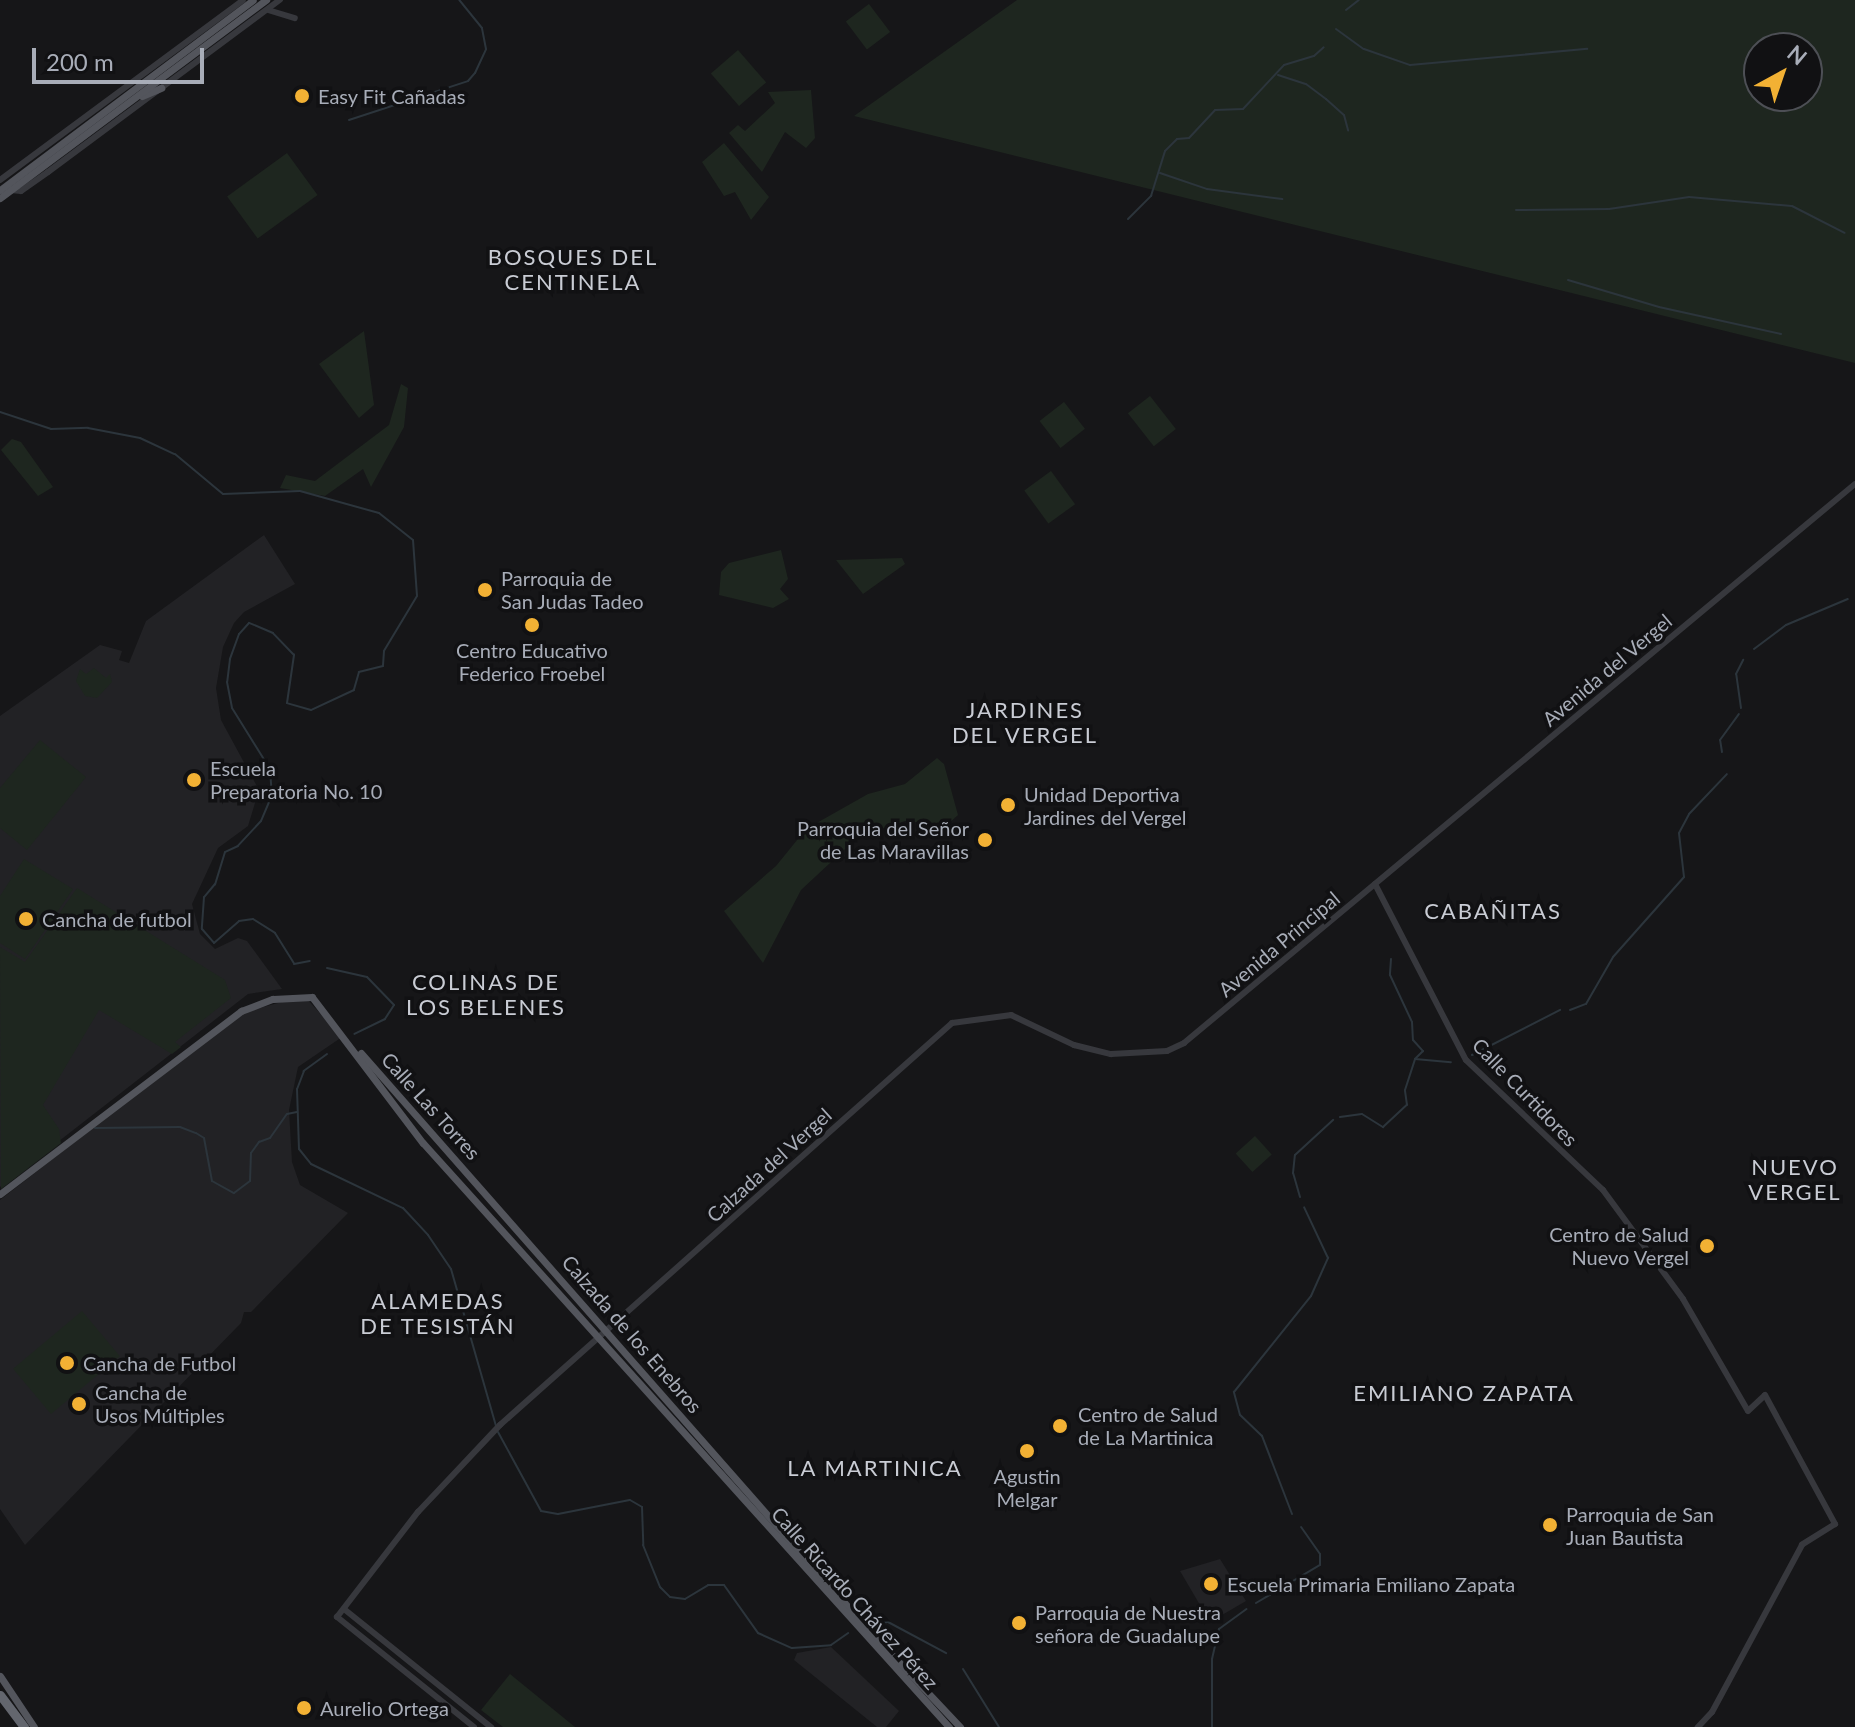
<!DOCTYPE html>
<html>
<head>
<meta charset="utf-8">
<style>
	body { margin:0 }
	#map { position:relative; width:1855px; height:1727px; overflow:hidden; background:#161618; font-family:Lato,sans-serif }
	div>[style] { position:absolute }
	.built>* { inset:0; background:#222225 }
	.green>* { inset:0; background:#1e261f; transform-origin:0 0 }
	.stream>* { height:2px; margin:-1px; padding:0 1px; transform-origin:1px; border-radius:1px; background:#2c353c }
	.minor>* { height:6px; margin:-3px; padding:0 3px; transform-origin:3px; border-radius:3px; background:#37383d }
	.major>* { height:7px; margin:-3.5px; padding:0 3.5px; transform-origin:3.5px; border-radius:3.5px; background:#53555c }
	.highway>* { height:9px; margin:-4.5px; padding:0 4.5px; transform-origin:4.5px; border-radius:4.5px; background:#63666e }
	.dots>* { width:22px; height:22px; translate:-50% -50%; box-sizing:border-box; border:4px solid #111113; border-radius:50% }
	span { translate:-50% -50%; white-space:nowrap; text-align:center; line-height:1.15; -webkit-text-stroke:7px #111113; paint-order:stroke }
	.poi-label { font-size:20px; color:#a8adb8 }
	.left { translate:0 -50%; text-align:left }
	.right { translate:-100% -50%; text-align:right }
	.street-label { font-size:20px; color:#a8adb8 }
	.neighbourhood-label { font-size:22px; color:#c9ccd4; letter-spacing:2px }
	.north { position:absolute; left:1743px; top:32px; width:80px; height:80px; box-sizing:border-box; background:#111113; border:2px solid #4d4f55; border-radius:50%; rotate:40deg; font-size:22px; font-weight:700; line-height:32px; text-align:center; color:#a8adb8 }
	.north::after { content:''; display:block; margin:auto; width:28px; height:36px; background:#f2b134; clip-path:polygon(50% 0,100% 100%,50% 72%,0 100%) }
	.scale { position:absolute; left:32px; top:48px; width:172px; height:36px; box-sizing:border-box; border:4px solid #a8adb8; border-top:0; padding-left:10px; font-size:24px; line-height:28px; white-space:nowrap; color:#a8adb8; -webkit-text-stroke:6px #111113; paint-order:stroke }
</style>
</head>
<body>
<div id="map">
	<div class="built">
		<i style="clip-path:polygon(264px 535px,295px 584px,244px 612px,234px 623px,223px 647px,216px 688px,221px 720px,259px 790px,248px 826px,218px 848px,192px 904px,200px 934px,215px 949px,238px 938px,247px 941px,282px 989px,248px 994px,0 1187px,0 716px,100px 645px,122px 651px,119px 660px,129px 663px,146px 621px)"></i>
		<i style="clip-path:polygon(304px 996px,342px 1037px,298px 1067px,289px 1110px,292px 1162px,300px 1185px,348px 1213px,251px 1312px,244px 1312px,241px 1323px,25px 1545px,0 1509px,0 1200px,241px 1013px)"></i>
		<i style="clip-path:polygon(1220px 1559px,1246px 1601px,1210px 1622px,1180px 1571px)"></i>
		<i style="clip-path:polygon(831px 1647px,899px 1711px,886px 1727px,877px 1727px,794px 1660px,797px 1653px)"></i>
	</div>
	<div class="green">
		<i style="clip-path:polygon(evenodd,1017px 0,1855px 0,1855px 363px,854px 116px,1017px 0,1759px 48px,1807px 48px,1807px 96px,1759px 96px,1759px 48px)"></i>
		<i style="left:869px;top:4px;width:35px;height:29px;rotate:53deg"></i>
		<i style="left:738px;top:50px;width:43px;height:36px;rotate:49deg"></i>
		<i style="clip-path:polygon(811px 90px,815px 138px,806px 148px,785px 132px,762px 172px,729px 133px,738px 125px,745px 131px,775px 103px,768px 92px)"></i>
		<i style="clip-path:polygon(724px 143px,769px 197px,751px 220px,735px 192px,724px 196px,702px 162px)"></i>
		<i style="left:287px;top:153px;width:52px;height:74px;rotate:54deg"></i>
		<i style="clip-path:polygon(364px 331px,374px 405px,359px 418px,319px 364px)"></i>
		<i style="clip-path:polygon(401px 384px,408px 388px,404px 427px,371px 487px,363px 469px,325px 496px,280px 488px,286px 475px,315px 481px,389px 425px)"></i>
		<i style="left:1150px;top:396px;width:42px;height:28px;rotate:52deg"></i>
		<i style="left:1064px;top:402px;width:34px;height:31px;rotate:52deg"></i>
		<i style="clip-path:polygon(12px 439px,21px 442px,53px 487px,38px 496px,1px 450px)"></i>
		<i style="left:1051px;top:471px;width:41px;height:33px;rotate:54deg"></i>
		<i style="clip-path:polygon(781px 550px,788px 579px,780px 589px,789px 599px,773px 608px,719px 595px,721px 572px,729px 563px)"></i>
		<i style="clip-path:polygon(902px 558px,905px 564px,863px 594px,836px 560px)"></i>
		<i style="clip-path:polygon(94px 668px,106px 678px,110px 674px,112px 682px,97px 698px,85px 696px,76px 681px,80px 669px,86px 674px)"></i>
		<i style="clip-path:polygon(40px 740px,86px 777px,27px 850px,0 828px,0 788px)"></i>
		<i style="clip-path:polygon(937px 758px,944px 764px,958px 815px,947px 825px,905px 821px,858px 837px,801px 890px,763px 963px,724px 911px,776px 866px,806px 829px,868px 794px,905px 784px)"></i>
		<i style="clip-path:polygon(24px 859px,73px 889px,25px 959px,0 943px,0 896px)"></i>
		<i style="clip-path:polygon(77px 888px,225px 980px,231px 998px,175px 1042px,181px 1047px,172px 1054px,99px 1010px,43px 1105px,59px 1129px,61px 1143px,1px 1189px,0 947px,25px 962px)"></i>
		<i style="left:1255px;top:1136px;width:25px;height:26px;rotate:48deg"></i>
		<i style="left:82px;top:1311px;width:59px;height:90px;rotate:50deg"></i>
		<i style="clip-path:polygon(510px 1674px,575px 1727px,503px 1727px,481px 1710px)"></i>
	</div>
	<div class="stream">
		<i style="left:1346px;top:10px;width:16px;rotate:-38deg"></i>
		<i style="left:1336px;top:29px;width:34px;rotate:36deg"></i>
		<i style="left:1364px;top:49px;width:49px;rotate:19.2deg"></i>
		<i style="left:1410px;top:65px;width:178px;rotate:-5.2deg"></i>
		<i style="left:1278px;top:75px;width:29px;rotate:18deg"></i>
		<i style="left:1306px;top:84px;width:25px;rotate:37deg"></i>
		<i style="left:1326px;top:99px;width:24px;rotate:42deg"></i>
		<i style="left:1344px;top:115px;width:16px;rotate:75deg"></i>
		<i style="left:349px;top:120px;width:125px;rotate:-18.1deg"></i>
		<i style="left:468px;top:81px;width:11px;rotate:-49deg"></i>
		<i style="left:475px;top:73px;width:26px;rotate:-65deg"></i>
		<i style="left:486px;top:49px;width:21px;rotate:-101deg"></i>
		<i style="left:482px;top:28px;width:36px;rotate:-129deg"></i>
		<i style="left:1160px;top:173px;width:50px;rotate:18.8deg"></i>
		<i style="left:1207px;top:189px;width:76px;rotate:7.6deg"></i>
		<i style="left:1516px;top:210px;width:93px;rotate:-0.6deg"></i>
		<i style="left:1609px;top:209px;width:81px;rotate:-8.5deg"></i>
		<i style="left:1689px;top:197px;width:103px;rotate:5deg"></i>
		<i style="left:1792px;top:206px;width:59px;rotate:27deg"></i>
		<i style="left:1128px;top:219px;width:33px;rotate:-45deg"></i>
		<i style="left:1151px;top:196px;width:47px;rotate:-72.7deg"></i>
		<i style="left:1165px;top:151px;width:17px;rotate:-45deg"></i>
		<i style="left:1177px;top:139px;width:12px;rotate:-5deg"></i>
		<i style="left:1189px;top:138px;width:38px;rotate:-47deg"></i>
		<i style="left:1215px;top:110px;width:28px;rotate:-2deg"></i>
		<i style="left:1243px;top:109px;width:60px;rotate:-47deg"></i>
		<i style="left:1284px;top:65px;width:31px;rotate:-17deg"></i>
		<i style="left:1314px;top:56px;width:13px;rotate:-42deg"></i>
		<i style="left:1568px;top:280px;width:95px;rotate:16.5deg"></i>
		<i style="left:1659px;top:307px;width:125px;rotate:12.5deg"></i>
		<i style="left:0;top:412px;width:54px;rotate:18.4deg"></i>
		<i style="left:51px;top:429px;width:37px;rotate:-2deg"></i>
		<i style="left:88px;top:428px;width:53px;rotate:10.9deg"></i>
		<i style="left:140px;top:438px;width:38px;rotate:25deg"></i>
		<i style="left:175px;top:454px;width:62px;rotate:39.8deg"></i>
		<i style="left:223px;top:494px;width:77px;rotate:-2.2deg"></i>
		<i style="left:300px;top:491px;width:82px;rotate:15.6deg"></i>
		<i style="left:379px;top:513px;width:43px;rotate:38.5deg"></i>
		<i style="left:413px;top:540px;width:56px;rotate:85.9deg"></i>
		<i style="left:417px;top:596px;width:64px;rotate:121deg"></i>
		<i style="left:384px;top:651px;width:15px;rotate:94deg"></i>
		<i style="left:383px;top:666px;width:25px;rotate:166deg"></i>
		<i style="left:359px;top:672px;width:19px;rotate:106deg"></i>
		<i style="left:354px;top:690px;width:47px;rotate:155.1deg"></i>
		<i style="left:311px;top:710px;width:25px;rotate:-164deg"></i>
		<i style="left:287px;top:703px;width:49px;rotate:-81.7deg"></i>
		<i style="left:294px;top:655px;width:30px;rotate:-134deg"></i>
		<i style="left:273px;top:633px;width:26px;rotate:-157deg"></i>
		<i style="left:249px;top:623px;width:15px;rotate:132deg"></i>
		<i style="left:239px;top:634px;width:27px;rotate:110deg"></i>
		<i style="left:230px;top:659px;width:23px;rotate:97deg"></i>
		<i style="left:227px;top:682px;width:26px;rotate:79deg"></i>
		<i style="left:232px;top:708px;width:72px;rotate:58.1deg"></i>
		<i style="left:270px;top:769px;width:26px;rotate:86deg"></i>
		<i style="left:272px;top:795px;width:28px;rotate:113deg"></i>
		<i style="left:261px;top:821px;width:34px;rotate:133deg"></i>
		<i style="left:238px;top:846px;width:14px;rotate:155deg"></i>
		<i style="left:225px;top:852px;width:34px;rotate:107deg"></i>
		<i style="left:215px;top:884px;width:17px;rotate:130deg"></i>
		<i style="left:204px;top:897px;width:32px;rotate:94deg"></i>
		<i style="left:202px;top:929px;width:18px;rotate:49deg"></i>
		<i style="left:214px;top:943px;width:33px;rotate:-41deg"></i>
		<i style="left:239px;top:921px;width:14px;rotate:-8deg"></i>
		<i style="left:253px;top:919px;width:26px;rotate:32deg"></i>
		<i style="left:275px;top:933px;width:36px;rotate:58deg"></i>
		<i style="left:294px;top:964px;width:16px;rotate:-11deg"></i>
		<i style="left:1754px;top:649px;width:40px;rotate:-37deg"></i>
		<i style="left:1786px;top:625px;width:67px;rotate:-22.8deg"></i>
		<i style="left:1741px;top:708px;width:34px;rotate:-98deg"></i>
		<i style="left:1736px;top:674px;width:16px;rotate:-63deg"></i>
		<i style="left:1722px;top:752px;width:12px;rotate:-99deg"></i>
		<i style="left:1720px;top:740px;width:32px;rotate:-54deg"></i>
		<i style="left:1391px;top:959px;width:16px;rotate:94deg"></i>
		<i style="left:1390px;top:975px;width:52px;rotate:64.9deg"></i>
		<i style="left:1412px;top:1022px;width:18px;rotate:87deg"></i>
		<i style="left:1413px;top:1040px;width:15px;rotate:48deg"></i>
		<i style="left:1423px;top:1051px;width:10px;rotate:135deg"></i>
		<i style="left:327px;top:968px;width:41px;rotate:12.7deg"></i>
		<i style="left:367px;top:977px;width:39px;rotate:46deg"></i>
		<i style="left:394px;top:1005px;width:17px;rotate:123deg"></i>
		<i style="left:385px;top:1019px;width:34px;rotate:154deg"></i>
		<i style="left:1570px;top:1010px;width:17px;rotate:-21deg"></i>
		<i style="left:1586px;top:1004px;width:54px;rotate:-60.1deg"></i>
		<i style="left:1613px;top:957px;width:107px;rotate:-48.4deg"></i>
		<i style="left:1684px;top:877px;width:44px;rotate:-96.5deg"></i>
		<i style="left:1679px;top:833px;width:21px;rotate:-62deg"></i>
		<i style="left:1689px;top:814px;width:55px;rotate:-46.5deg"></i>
		<i style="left:327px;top:1054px;width:29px;rotate:144deg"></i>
		<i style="left:304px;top:1071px;width:19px;rotate:111deg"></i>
		<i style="left:297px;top:1089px;width:60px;rotate:88.1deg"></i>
		<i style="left:299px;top:1149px;width:19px;rotate:51deg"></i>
		<i style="left:311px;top:1164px;width:102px;rotate:25.6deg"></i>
		<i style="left:403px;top:1208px;width:37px;rotate:47deg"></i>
		<i style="left:428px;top:1235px;width:41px;rotate:55.9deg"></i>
		<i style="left:451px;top:1269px;width:163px;rotate:74deg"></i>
		<i style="left:1472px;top:1055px;width:99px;rotate:-27.1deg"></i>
		<i style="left:1340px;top:1117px;width:22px;rotate:-8deg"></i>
		<i style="left:1362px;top:1114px;width:25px;rotate:32deg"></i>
		<i style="left:1383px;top:1127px;width:33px;rotate:-43deg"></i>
		<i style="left:1407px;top:1105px;width:15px;rotate:-98deg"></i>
		<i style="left:1405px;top:1090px;width:33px;rotate:-72deg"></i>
		<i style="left:1415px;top:1059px;width:36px;rotate:5deg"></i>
		<i style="left:95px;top:1128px;width:85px;rotate:-0.7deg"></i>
		<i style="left:180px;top:1127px;width:17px;rotate:21deg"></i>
		<i style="left:196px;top:1133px;width:9px;rotate:32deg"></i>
		<i style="left:204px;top:1138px;width:44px;rotate:79.5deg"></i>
		<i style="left:212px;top:1181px;width:25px;rotate:29deg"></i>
		<i style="left:234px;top:1193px;width:20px;rotate:-37deg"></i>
		<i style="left:250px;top:1181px;width:28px;rotate:-88deg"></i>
		<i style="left:251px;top:1153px;width:14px;rotate:-54deg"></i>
		<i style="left:259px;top:1142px;width:12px;rotate:-20deg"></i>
		<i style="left:270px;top:1138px;width:29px;rotate:-55deg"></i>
		<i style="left:287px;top:1114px;width:10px;rotate:-11deg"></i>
		<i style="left:1300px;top:1197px;width:25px;rotate:-106deg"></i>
		<i style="left:1293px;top:1173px;width:18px;rotate:-84deg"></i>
		<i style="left:1295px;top:1155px;width:52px;rotate:-42.6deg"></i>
		<i style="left:498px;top:1432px;width:90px;rotate:61.4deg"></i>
		<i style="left:541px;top:1511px;width:17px;rotate:10deg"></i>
		<i style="left:558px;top:1514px;width:73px;rotate:-11deg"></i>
		<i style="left:630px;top:1500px;width:14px;rotate:30deg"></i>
		<i style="left:642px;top:1507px;width:38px;rotate:88deg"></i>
		<i style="left:643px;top:1545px;width:45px;rotate:68deg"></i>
		<i style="left:660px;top:1587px;width:14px;rotate:45deg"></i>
		<i style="left:670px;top:1597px;width:15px;rotate:8deg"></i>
		<i style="left:685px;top:1599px;width:27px;rotate:-31deg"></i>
		<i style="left:708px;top:1585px;width:16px"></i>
		<i style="left:724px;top:1585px;width:59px;rotate:54.7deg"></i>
		<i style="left:758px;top:1633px;width:37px;rotate:24deg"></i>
		<i style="left:792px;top:1648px;width:39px;rotate:-4deg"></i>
		<i style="left:831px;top:1645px;width:21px;rotate:-35deg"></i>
		<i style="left:1292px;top:1514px;width:84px;rotate:-111deg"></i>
		<i style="left:1262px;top:1436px;width:30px;rotate:-136deg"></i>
		<i style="left:1240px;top:1415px;width:24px;rotate:-105deg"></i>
		<i style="left:1234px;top:1392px;width:123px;rotate:-51.3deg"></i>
		<i style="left:1311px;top:1296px;width:42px;rotate:-65.9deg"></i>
		<i style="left:1328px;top:1258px;width:56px;rotate:-115.2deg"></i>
		<i style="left:1256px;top:1603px;width:74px;rotate:-30.7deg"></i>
		<i style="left:1320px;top:1565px;width:11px;rotate:-90deg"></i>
		<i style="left:1320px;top:1554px;width:33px;rotate:-125deg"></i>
		<i style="left:871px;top:1624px;width:17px;rotate:-7deg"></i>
		<i style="left:888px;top:1622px;width:66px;rotate:28.1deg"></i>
		<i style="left:963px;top:1669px;width:68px;rotate:58.2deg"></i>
		<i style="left:1212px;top:1727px;width:68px;rotate:-90deg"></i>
		<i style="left:1212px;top:1659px;width:31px;rotate:-77deg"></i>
		<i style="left:1219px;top:1629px;width:34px;rotate:-36deg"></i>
	</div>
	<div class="minor">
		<i style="left:268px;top:10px;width:28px;rotate:17deg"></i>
		<i style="left:0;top:180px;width:302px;rotate:-36.5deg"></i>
		<i style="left:11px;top:190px;width:10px;rotate:6deg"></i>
		<i style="left:21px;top:191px;width:33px;rotate:-35deg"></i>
		<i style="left:48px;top:172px;width:289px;rotate:-36.6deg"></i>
		<i style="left:1375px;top:884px;width:198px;rotate:62.7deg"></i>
		<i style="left:1466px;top:1060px;width:189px;rotate:43.5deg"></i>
		<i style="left:1603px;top:1190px;width:135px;rotate:53.7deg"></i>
		<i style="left:1683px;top:1299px;width:129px;rotate:59.9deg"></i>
		<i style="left:1748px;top:1411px;width:23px;rotate:-43deg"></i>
		<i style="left:1765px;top:1395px;width:147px;rotate:61.5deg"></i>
		<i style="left:1835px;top:1524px;width:39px;rotate:148deg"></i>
		<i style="left:1802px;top:1545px;width:190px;rotate:118.3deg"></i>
		<i style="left:1712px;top:1712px;width:21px;rotate:133deg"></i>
		<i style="left:344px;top:1609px;width:189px;rotate:38.8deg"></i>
		<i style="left:474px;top:1727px;width:176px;rotate:-141.2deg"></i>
		<i style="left:337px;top:1617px;width:133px;rotate:-52.4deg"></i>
		<i style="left:418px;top:1512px;width:120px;rotate:-46.7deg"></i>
		<i style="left:500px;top:1425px;width:605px;rotate:-41.65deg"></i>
		<i style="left:952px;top:1023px;width:60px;rotate:-7.7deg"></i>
		<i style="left:1011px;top:1015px;width:70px;rotate:25.5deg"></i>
		<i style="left:1074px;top:1045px;width:38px;rotate:14deg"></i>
		<i style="left:1111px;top:1054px;width:56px;rotate:-3.1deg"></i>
		<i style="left:1167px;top:1051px;width:19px;rotate:-25deg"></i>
		<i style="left:1184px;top:1043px;width:873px;rotate:-39.8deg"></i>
	</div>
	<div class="major">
		<i style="left:142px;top:96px;width:21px;rotate:-23deg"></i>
		<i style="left:0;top:190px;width:316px;rotate:-36.9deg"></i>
		<i style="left:0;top:198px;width:332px;rotate:-36.7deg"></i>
		<i style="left:361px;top:1053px;width:762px;rotate:48.67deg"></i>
		<i style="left:864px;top:1625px;width:140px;rotate:46.7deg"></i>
		<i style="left:0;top:1194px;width:303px;rotate:-37.2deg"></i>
		<i style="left:241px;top:1011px;width:34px;rotate:-21deg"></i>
		<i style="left:273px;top:999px;width:39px;rotate:-3deg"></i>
		<i style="left:312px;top:997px;width:183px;rotate:52.8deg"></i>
		<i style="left:423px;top:1143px;width:786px;rotate:47.99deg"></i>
		<i style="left:0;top:1676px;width:61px;rotate:56.3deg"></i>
	</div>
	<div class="highway">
		<i style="left:0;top:1695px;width:40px;rotate:53deg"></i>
	</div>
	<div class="dots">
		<i style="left:302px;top:96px;background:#f2b134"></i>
		<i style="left:485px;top:590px;background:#f2b134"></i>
		<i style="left:532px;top:625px;background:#f2b134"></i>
		<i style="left:194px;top:780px;background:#f2b134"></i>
		<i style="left:1008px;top:805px;background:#f2b134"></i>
		<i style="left:985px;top:840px;background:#f2b134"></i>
		<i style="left:26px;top:919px;background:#f2b134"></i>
		<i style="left:1707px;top:1246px;background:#f2b134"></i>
		<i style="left:67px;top:1363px;background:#f2b134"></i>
		<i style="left:79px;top:1404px;background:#f2b134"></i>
		<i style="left:1060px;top:1426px;background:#f2b134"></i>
		<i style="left:1027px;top:1451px;background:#f2b134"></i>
		<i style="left:1550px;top:1525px;background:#f2b134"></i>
		<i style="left:1211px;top:1584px;background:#f2b134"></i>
		<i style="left:1019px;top:1623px;background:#f2b134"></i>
		<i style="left:304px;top:1708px;background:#f2b134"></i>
	</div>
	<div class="poi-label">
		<span class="left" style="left:318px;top:96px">Easy Fit Cañadas</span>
		<span class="left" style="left:501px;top:590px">Parroquia de<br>San Judas Tadeo</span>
		<span style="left:532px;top:662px">Centro Educativo<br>Federico Froebel</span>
		<span class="left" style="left:210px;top:780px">Escuela<br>Preparatoria No. 10</span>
		<span class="left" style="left:1024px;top:806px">Unidad Deportiva<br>Jardines del Vergel</span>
		<span class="right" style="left:969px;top:840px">Parroquia del Señor<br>de Las Maravillas</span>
		<span class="left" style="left:42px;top:919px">Cancha de futbol</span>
		<span class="right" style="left:1689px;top:1246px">Centro de Salud<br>Nuevo Vergel</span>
		<span class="left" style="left:83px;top:1363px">Cancha de Futbol</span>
		<span class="left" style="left:95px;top:1404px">Cancha de<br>Usos Múltiples</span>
		<span class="left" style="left:1078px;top:1426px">Centro de Salud<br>de La Martinica</span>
		<span style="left:1027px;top:1488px">Agustin<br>Melgar</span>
		<span class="left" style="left:1566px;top:1526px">Parroquia de San<br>Juan Bautista</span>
		<span class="left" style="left:1227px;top:1584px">Escuela Primaria Emiliano Zapata</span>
		<span class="left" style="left:1035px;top:1624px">Parroquia de Nuestra<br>señora de Guadalupe</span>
		<span class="left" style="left:320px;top:1708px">Aurelio Ortega</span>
	</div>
	<div class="street-label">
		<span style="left:1607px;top:670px;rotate:-40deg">Avenida del Vergel</span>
		<span style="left:1279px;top:944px;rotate:-40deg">Avenida Principal</span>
		<span style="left:1525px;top:1092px;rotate:46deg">Calle Curtidores</span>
		<span style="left:431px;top:1106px;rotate:48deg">Calle Las Torres</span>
		<span style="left:769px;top:1165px;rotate:-42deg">Calzada del Vergel</span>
		<span style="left:632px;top:1334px;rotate:49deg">Calzada de los Enebros</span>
		<span style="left:855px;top:1598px;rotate:48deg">Calle Ricardo Chávez Pérez</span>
	</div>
	<div class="neighbourhood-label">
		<span style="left:573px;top:269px">BOSQUES DEL<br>CENTINELA</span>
		<span style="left:1025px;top:722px">JARDINES<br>DEL VERGEL</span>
		<span style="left:1493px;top:911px">CABAÑITAS</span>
		<span style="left:486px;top:994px">COLINAS DE<br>LOS BELENES</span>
		<span style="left:1795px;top:1179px">NUEVO<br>VERGEL</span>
		<span style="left:438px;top:1313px">ALAMEDAS<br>DE TESISTÁN</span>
		<span style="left:1464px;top:1393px">EMILIANO ZAPATA</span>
		<span style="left:875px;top:1468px">LA MARTINICA</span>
	</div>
	<div class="north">N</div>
	<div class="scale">200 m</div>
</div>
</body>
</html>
